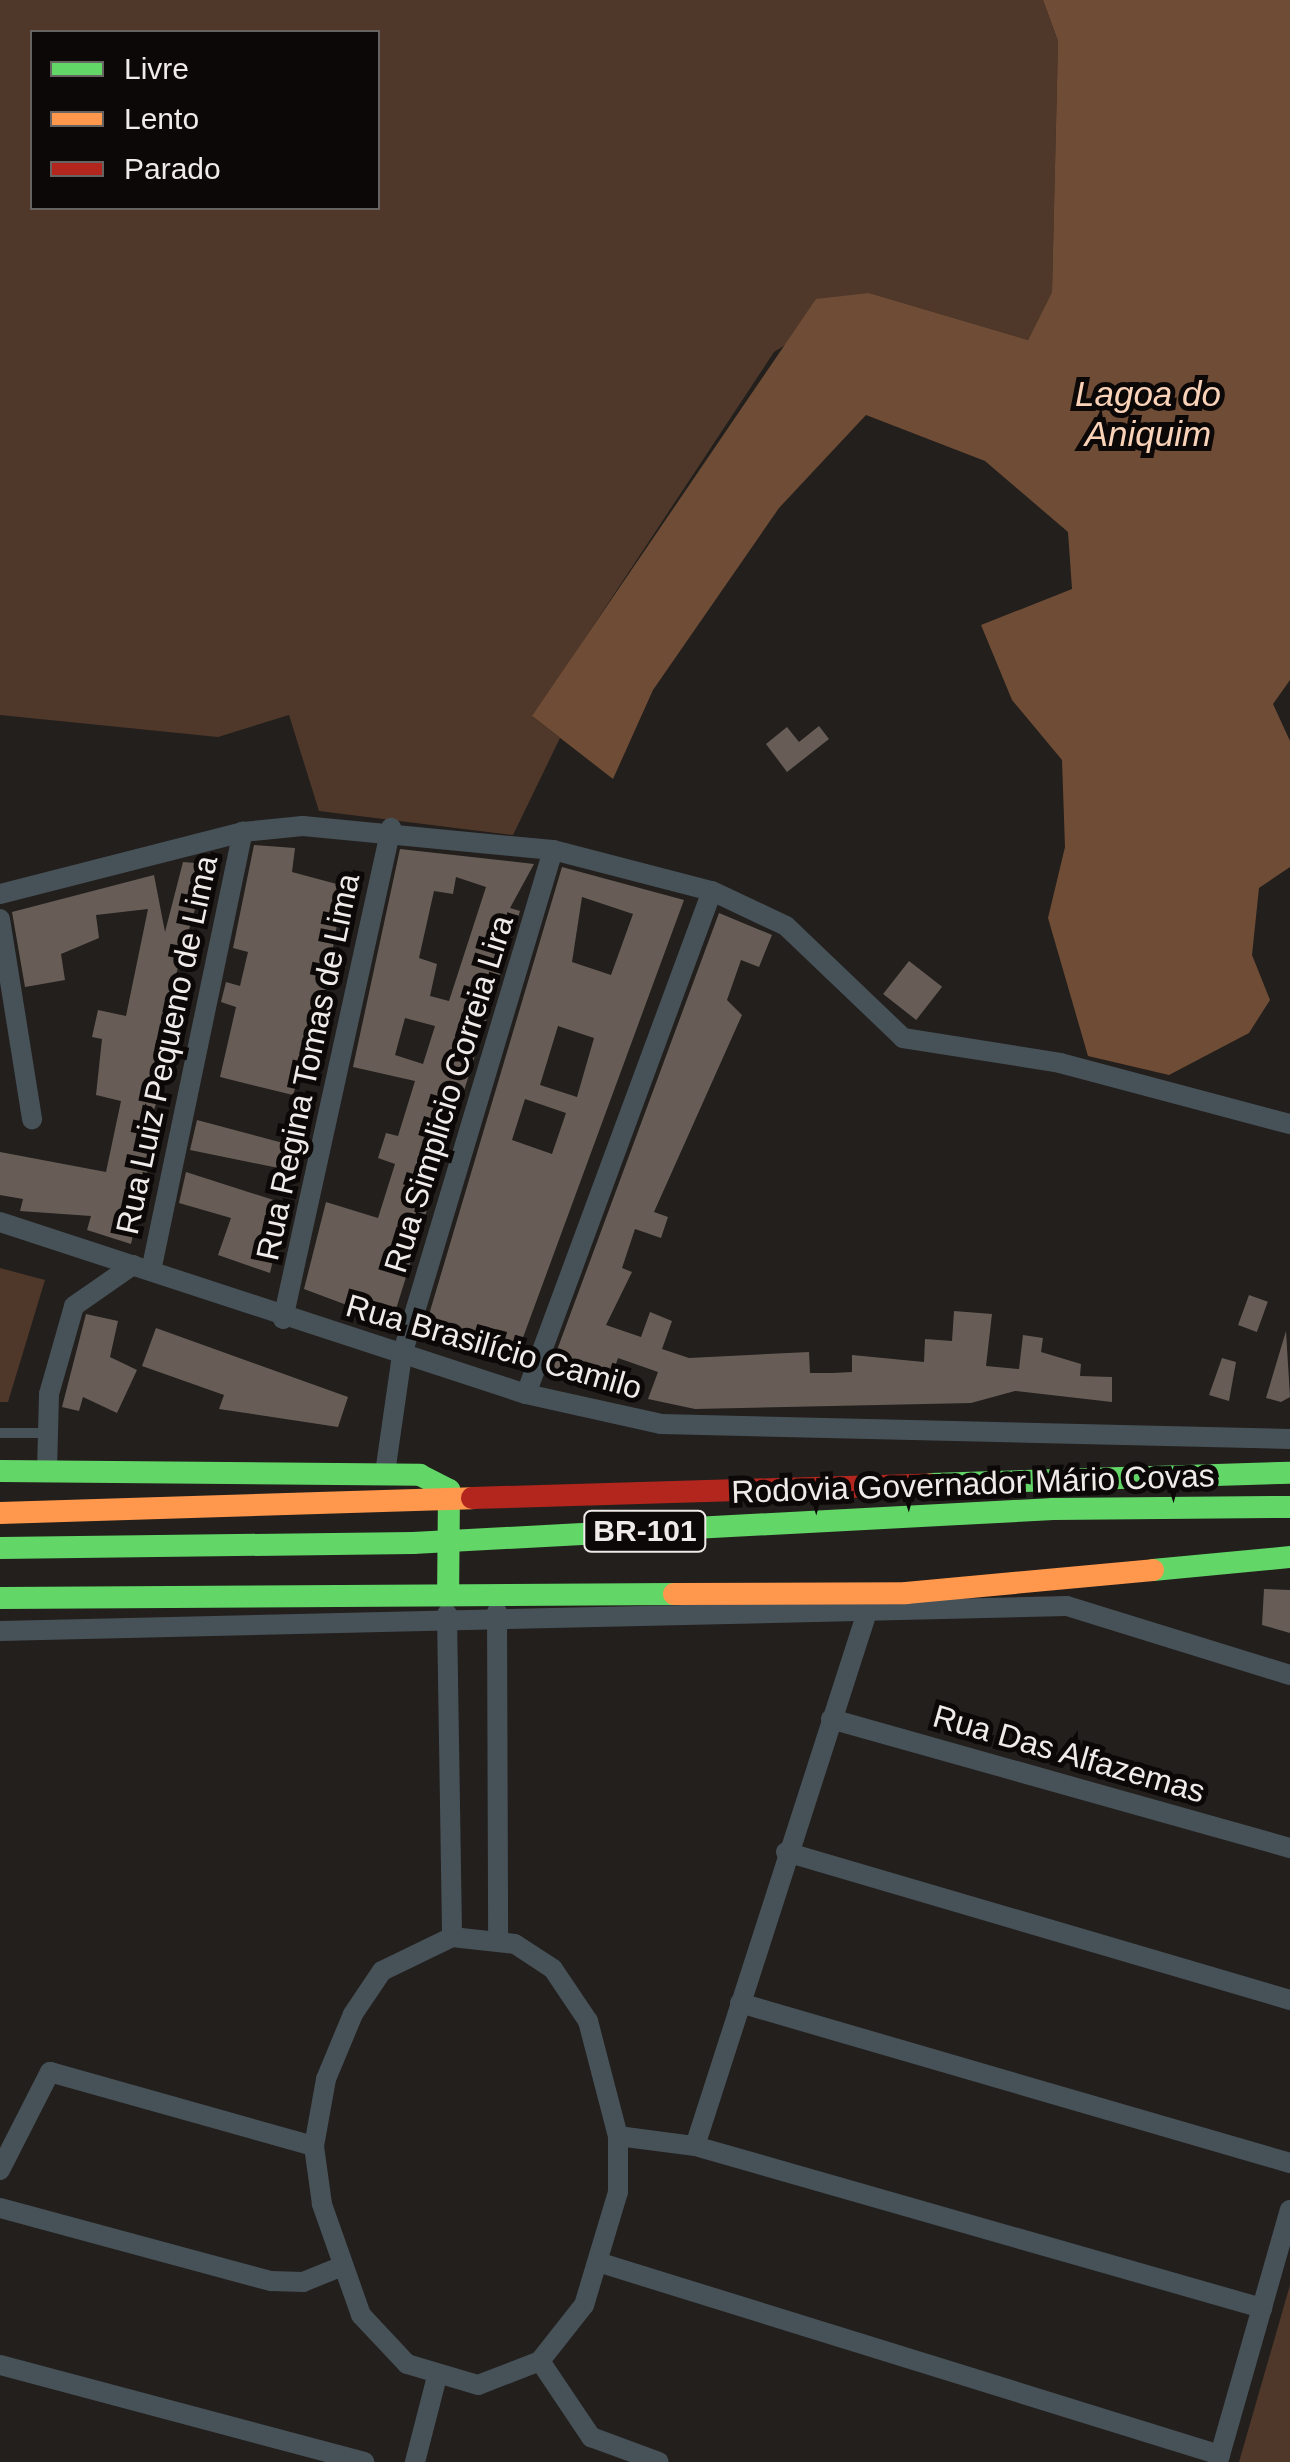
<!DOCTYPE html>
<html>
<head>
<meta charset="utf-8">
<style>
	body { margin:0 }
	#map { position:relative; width:1290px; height:2462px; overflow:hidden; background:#221f1c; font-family:Helvetica,sans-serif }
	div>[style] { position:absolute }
	.green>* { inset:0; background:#4f382a }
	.water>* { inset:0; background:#6f4c35 }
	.building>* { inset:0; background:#675d56; transform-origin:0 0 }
	.lane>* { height:10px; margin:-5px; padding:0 5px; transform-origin:5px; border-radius:5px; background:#475158 }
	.street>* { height:20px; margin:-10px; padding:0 10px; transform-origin:10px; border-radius:10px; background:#475158 }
	.fast>* { height:22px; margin:-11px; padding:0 11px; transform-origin:11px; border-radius:11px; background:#63d668 }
	.slow>* { height:22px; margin:-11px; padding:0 11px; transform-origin:11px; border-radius:11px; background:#ff974d }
	.fast-bridge>* { height:22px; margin:-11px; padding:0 11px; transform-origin:11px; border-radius:11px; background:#63d668 }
	.slow-bridge>* { height:22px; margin:-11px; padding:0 11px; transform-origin:11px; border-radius:11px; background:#ff974d }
	.jam-bridge>* { height:22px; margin:-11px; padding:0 11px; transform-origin:11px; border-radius:11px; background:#b3261e }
	span { translate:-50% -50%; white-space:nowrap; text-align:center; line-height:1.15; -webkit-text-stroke:10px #0b0807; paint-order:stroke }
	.shield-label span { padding:2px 8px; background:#0b0807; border:2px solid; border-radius:8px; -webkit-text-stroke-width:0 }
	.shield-label { font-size:30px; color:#f0ebe8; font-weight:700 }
	.street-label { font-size:32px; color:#f0ebe8 }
	.water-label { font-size:35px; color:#f9d2b8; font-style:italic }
	.legend { position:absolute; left:30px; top:30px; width:350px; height:180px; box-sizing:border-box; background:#0b0807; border:2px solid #676361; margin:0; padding:12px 18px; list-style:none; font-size:30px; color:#f0ebe8 }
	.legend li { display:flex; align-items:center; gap:20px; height:50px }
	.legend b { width:50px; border:2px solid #676361 }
</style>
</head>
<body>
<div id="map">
	<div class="green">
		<i style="clip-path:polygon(evenodd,0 0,1043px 0,1058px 41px,1052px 292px,1028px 340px,869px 293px,774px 352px,533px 717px,560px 738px,513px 835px,319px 811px,289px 715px,218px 737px,0 715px,0 0,32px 32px,378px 32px,378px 208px,32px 208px,32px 32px)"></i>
		<i style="clip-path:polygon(0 1268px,45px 1280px,8px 1402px,0 1402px)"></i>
		<i style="clip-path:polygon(1290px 2285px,1290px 2462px,1239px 2462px)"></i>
	</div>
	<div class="water">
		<i style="clip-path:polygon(1043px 0,1290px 0,1290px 680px,1273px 704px,1290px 741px,1290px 867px,1259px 888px,1252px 955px,1270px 1000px,1249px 1033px,1169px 1075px,1088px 1056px,1048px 918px,1065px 847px,1062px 760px,1012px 700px,981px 625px,1072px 589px,1068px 532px,985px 461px,866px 415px,779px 508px,653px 690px,613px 779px,532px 716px,816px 299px,869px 293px,1028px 340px,1052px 292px,1058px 41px)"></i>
	</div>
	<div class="building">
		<i style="clip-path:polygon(819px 726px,829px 739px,787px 772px,766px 744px,787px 727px,799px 742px)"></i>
		<i style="clip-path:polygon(254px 845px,295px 848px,292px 872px,344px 886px,323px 1003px,293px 1095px,220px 1077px,236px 1007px,221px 1002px,226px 982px,240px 986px,248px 952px,233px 948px)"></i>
		<i style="clip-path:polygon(evenodd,400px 849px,534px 864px,510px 908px,520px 911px,392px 1322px,304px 1289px,326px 1202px,378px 1218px,395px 1164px,378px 1158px,386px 1133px,398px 1136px,415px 1081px,353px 1067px,400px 849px,456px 877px,486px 887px,449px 1001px,430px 996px,437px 964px,419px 958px,434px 891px,453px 894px,456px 877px,400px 849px,405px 1018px,435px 1026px,423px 1064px,395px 1055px,405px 1018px)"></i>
		<i style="clip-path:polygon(183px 862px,208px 864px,162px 1023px,159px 1052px,172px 1055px,145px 1137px,150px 1160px,131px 1244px,87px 1230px,91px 1216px,20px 1211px,23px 1199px,0 1195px,0 1152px,106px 1172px,121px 1101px,96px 1095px,102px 1039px,92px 1037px,98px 1010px,126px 1016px,148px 909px,96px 915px,99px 938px,61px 954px,65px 980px,25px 987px,12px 912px,154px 875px,165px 932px)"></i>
		<i style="clip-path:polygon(evenodd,562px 867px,684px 900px,514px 1362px,453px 1348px,457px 1340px,425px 1328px,562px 867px,582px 897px,633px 914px,611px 975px,572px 962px,582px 897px,562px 867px,558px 1026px,594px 1038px,577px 1097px,540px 1085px,558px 1026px,562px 867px,525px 1099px,566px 1113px,552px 1154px,512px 1140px,525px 1099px)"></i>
		<i style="clip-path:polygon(719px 913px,772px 935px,759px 967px,741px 960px,727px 1000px,742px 1015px,654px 1212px,668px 1217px,661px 1238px,635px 1229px,622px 1268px,632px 1272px,606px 1325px,641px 1337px,650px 1312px,672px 1321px,662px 1349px,689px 1358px,809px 1352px,810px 1373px,833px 1373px,852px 1372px,852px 1355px,924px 1362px,925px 1339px,952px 1341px,954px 1311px,992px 1314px,986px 1366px,1019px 1369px,1023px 1335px,1043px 1338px,1041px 1352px,1081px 1364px,1080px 1376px,1112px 1377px,1112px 1402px,1015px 1391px,971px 1403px,695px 1409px,648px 1399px,658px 1372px,618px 1358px,607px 1390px,550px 1369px)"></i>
		<i style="left:909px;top:961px;width:42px;height:42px;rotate:38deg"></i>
		<i style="clip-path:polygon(197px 1120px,298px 1147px,293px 1171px,190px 1150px)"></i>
		<i style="clip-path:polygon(186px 1172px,286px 1204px,270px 1273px,218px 1255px,231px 1218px,179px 1203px)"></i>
		<i style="left:1249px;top:1295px;width:20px;height:32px;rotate:20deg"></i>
		<i style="clip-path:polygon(86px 1314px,118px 1321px,110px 1357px,137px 1370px,117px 1413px,83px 1397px,79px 1411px,62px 1407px)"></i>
		<i style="clip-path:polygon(156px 1328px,348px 1397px,338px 1427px,219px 1409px,224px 1395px,142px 1366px)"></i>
		<i style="clip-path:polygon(1286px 1331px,1290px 1397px,1281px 1402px,1266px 1398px)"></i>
		<i style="clip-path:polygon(1222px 1358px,1236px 1362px,1229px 1401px,1209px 1395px)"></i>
		<i style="clip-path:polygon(1264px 1589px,1290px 1590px,1290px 1633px,1262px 1625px)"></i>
	</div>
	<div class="lane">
		<i style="left:0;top:1433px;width:43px"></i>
	</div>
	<div class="street">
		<i style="left:0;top:894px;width:251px;rotate:-14.3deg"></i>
		<i style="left:243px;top:832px;width:60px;rotate:-5.7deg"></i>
		<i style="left:303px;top:826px;width:251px;rotate:5.5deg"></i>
		<i style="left:553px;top:850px;width:164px;rotate:14.5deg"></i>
		<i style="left:712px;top:891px;width:82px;rotate:25.3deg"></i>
		<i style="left:786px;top:926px;width:162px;rotate:43.7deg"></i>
		<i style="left:903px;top:1038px;width:159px;rotate:9deg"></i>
		<i style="left:1060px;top:1063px;width:238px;rotate:14.9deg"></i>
		<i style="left:0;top:919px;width:203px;rotate:80.9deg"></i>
		<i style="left:0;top:1222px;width:553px;rotate:18.11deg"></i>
		<i style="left:526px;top:1394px;width:138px;rotate:12.5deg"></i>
		<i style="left:661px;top:1424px;width:629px;rotate:1.37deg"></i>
		<i style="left:151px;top:1271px;width:449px;rotate:-78.2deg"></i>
		<i style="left:283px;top:1319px;width:503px;rotate:-77.59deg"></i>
		<i style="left:526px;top:1394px;width:536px;rotate:-69.71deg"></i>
		<i style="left:47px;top:1471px;width:77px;rotate:-88.5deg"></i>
		<i style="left:49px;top:1394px;width:91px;rotate:-74.1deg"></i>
		<i style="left:74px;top:1306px;width:72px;rotate:-34.8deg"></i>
		<i style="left:385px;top:1473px;width:119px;rotate:-81.8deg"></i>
		<i style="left:402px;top:1355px;width:527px;rotate:-73.35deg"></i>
		<i style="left:497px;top:1612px;width:328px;rotate:89.8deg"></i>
		<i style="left:447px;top:1614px;width:323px;rotate:89.1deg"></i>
		<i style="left:0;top:1631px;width:1067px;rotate:-1.34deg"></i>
		<i style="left:1067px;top:1606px;width:233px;rotate:17.2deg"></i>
		<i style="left:831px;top:1719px;width:477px;rotate:15.7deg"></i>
		<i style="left:786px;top:1852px;width:525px;rotate:16.36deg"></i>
		<i style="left:452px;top:1937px;width:63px;rotate:6.3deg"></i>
		<i style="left:515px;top:1944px;width:45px;rotate:33.3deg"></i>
		<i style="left:553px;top:1969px;width:63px;rotate:56.1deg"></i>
		<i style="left:588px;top:2021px;width:119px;rotate:75.4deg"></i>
		<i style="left:618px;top:2136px;width:56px;rotate:90deg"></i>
		<i style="left:618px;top:2192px;width:118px;rotate:106.7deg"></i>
		<i style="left:584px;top:2305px;width:71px;rotate:128.2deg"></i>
		<i style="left:540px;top:2361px;width:66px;rotate:158.8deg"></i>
		<i style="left:478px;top:2385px;width:74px;rotate:-163.5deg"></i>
		<i style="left:407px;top:2364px;width:67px;rotate:-133.2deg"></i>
		<i style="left:361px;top:2315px;width:118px;rotate:-109.4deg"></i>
		<i style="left:322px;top:2204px;width:59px;rotate:-97.9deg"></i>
		<i style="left:314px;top:2146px;width:68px;rotate:-79.8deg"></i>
		<i style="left:326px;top:2079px;width:70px;rotate:-67.4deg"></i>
		<i style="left:353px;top:2014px;width:52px;rotate:-56deg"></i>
		<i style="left:382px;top:1971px;width:78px;rotate:-25.9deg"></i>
		<i style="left:740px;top:2003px;width:573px;rotate:16.22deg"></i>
		<i style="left:618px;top:2136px;width:78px;rotate:7.4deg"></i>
		<i style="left:695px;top:2146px;width:590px;rotate:15.95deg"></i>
		<i style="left:695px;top:2146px;width:564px;rotate:-72.14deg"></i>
		<i style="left:0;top:2170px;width:110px;rotate:-63deg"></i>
		<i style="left:50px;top:2072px;width:274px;rotate:15.7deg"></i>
		<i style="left:0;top:2208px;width:281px;rotate:15.1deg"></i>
		<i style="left:271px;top:2281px;width:32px;rotate:2deg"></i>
		<i style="left:303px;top:2282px;width:40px;rotate:-22deg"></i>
		<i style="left:601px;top:2263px;width:648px;rotate:17.23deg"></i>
		<i style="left:540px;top:2361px;width:92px;rotate:56.1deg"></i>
		<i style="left:591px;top:2437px;width:72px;rotate:20.2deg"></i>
		<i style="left:0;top:2365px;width:377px;rotate:14.9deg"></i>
		<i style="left:415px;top:2462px;width:85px;rotate:-75.6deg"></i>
		<i style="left:1218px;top:2462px;width:262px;rotate:-74.1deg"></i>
	</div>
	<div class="fast">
		<i style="left:0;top:1471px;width:420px;rotate:0.5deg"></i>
		<i style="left:420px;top:1475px;width:33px;rotate:27deg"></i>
		<i style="left:449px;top:1490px;width:105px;rotate:90.5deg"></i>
		<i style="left:1153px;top:1570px;width:138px;rotate:-5.4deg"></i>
		<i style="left:0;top:1598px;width:674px;rotate:-0.34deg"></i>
	</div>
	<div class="slow">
		<i style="left:674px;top:1594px;width:232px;rotate:-0.2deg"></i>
		<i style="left:906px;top:1593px;width:248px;rotate:-5.3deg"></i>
	</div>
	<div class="fast-bridge">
		<i style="left:931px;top:1484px;width:359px;rotate:-1.8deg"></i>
		<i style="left:0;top:1548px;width:413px;rotate:-0.7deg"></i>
		<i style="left:413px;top:1543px;width:641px;rotate:-3.04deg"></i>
		<i style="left:1053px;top:1509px;width:237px;rotate:-0.5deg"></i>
	</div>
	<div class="slow-bridge">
		<i style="left:0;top:1513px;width:472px;rotate:-1.8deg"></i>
	</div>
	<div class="jam-bridge">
		<i style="left:472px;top:1498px;width:459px;rotate:-1.7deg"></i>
	</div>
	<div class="shield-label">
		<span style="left:645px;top:1531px">BR-101</span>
	</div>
	<div class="street-label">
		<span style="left:167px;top:1045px;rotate:-78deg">Rua Luiz Pequeno de Lima</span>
		<span style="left:308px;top:1067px;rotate:-78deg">Rua Regina Tomas de Lima</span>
		<span style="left:449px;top:1094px;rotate:-73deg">Rua Simplicio Correia Lira</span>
		<span style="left:494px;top:1347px;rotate:16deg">Rua Brasilício Camilo</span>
		<span style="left:973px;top:1484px;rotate:-2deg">Rodovia Governador Mário Covas</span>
		<span style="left:1069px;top:1754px;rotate:16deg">Rua Das Alfazemas</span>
	</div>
	<div class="water-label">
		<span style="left:1148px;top:414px">Lagoa do<br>Aniquim</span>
	</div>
	<ul class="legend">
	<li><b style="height:12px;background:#63d668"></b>Livre</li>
	<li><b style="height:12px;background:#ff974d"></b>Lento</li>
	<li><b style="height:12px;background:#b3261e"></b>Parado</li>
	</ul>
</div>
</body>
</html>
